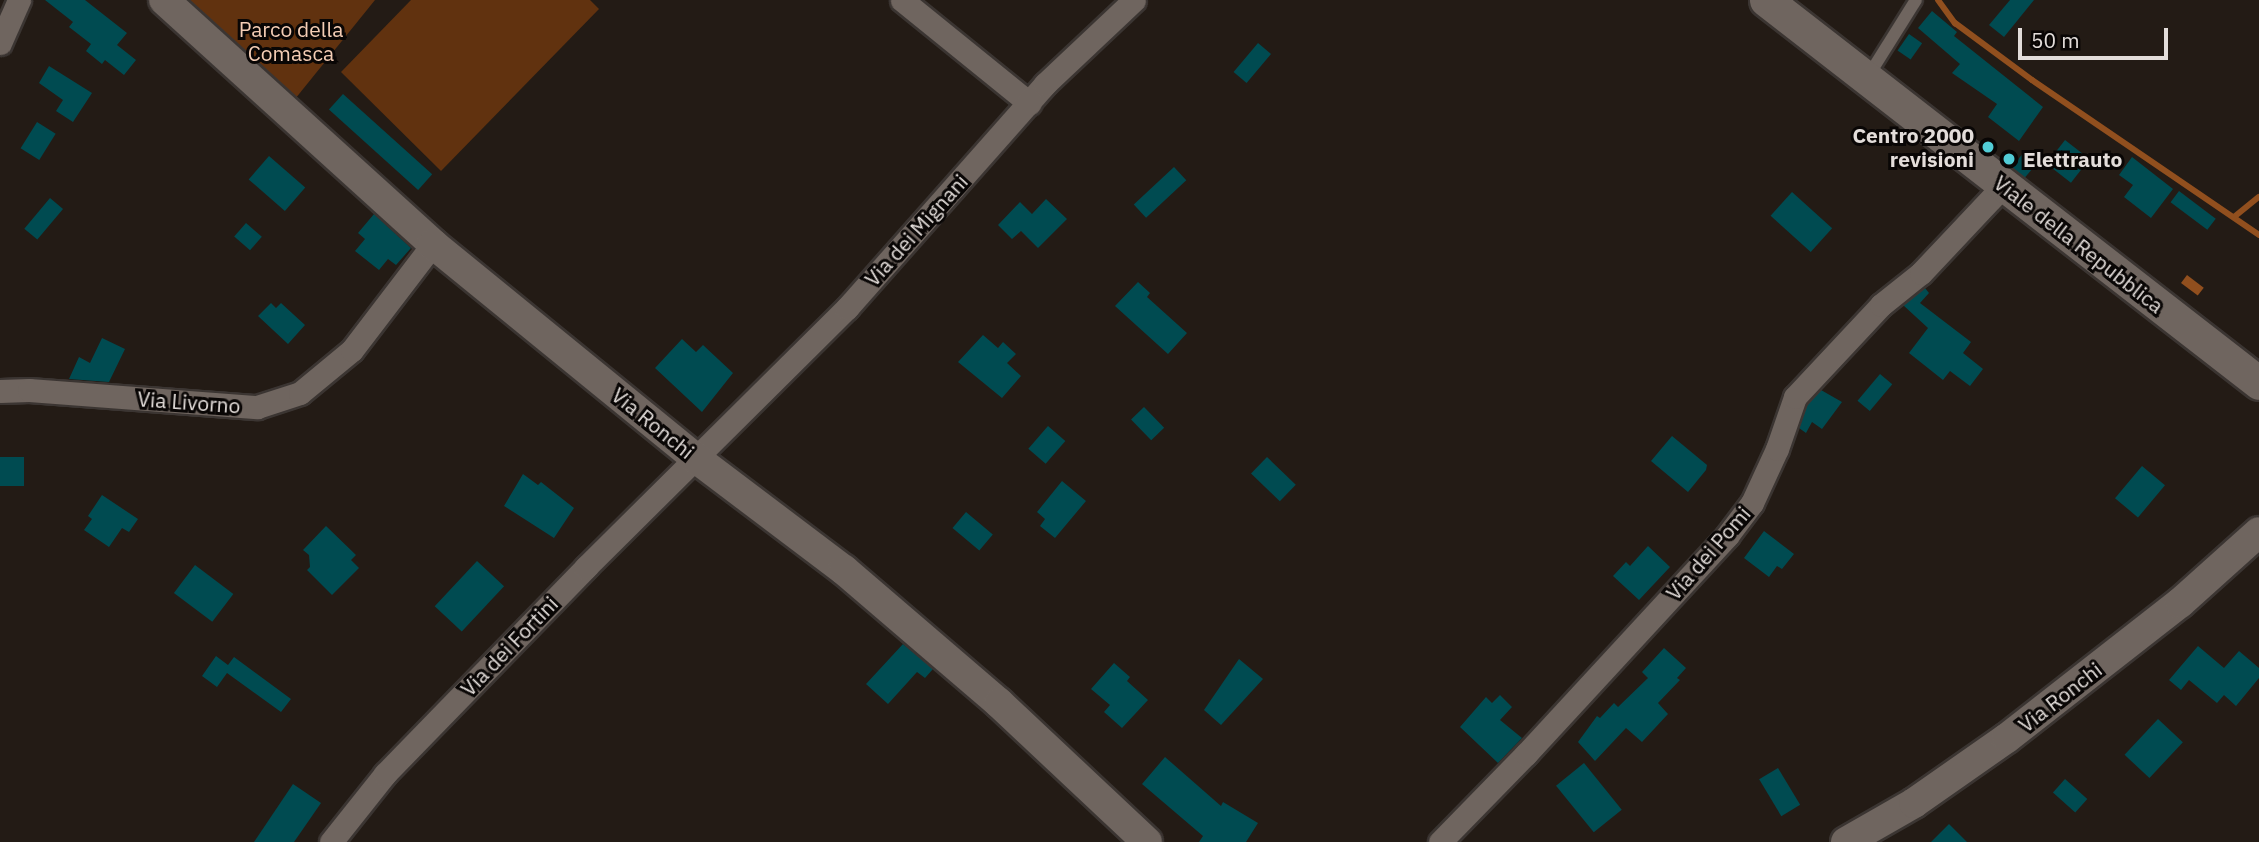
<!DOCTYPE html>
<html>
<head>
<meta charset="utf-8">
<style>
	body { margin:0 }
	#map { position:relative; width:2259px; height:842px; overflow:hidden; background:#231b15; font-family:"IBM Plex Sans",sans-serif }
	div>[style] { position:absolute }
	.green>* { inset:0; background:#61320f }
	.water>* { inset:0; background:#914f1e; transform-origin:0 0 }
	.stream>* { height:6px; margin:-3px; padding:0 3px; transform-origin:3px; border-radius:3px; background:#914f1e }
	.building>* { inset:0; background:#004b51; transform-origin:0 0 }
	.roads { filter:drop-shadow(2px 0 #3b3532) drop-shadow(-2px 0 #3b3532) drop-shadow(0 2px #3b3532) drop-shadow(0 -2px #3b3532) }
	.service>* { height:12px; margin:-6px; padding:0 6px; transform-origin:6px; border-radius:6px; background:#6f655f }
	.minor>* { height:23px; margin:-11.5px; padding:0 11.5px; transform-origin:11.5px; border-radius:11.5px; background:#6f655f }
	.tertiary>* { height:30px; margin:-15px; padding:0 15px; transform-origin:15px; border-radius:15px; background:#6f655f }
	.secondary>* { height:33px; margin:-16.5px; padding:0 16.5px; transform-origin:16.5px; border-radius:16.5px; background:#6f655f }
	.dots>* { width:19px; height:19px; translate:-50% -50%; box-sizing:border-box; border:4px solid #090605; border-radius:50% }
	span { translate:-50% -50%; white-space:nowrap; text-align:center; line-height:1.15; -webkit-text-stroke:6px #090605; paint-order:stroke }
	.park-label { font-size:21px; color:#f4cdb5 }
	.poi-label { font-size:21px; color:#e3ddda; font-weight:700 }
	.right { translate:-100% -50%; text-align:right }
	.left { translate:0 -50%; text-align:left }
	.street-label { font-size:21px; color:#e3ddda }
	.scale { position:absolute; left:2018px; top:28px; width:150px; height:32px; box-sizing:border-box; border:4px solid #e3ddda; border-top:0; padding-left:9px; font-size:21px; line-height:24px; white-space:nowrap; color:#e3ddda; -webkit-text-stroke:5px #090605; paint-order:stroke }
</style>
</head>
<body>
<div id="map">
	<div class="green">
		<i style="clip-path:polygon(184px 0,375px 0,295px 99px)"></i>
		<i style="clip-path:polygon(411px 0,590px 0,599px 9px,441px 171px,341px 72px)"></i>
	</div>
	<div class="water">
		<i style="left:2187px;top:275px;width:21px;height:10px;rotate:37deg"></i>
	</div>
	<div class="stream">
		<i style="left:1938px;top:0;width:29px;rotate:54deg"></i>
		<i style="left:1955px;top:23px;width:96px;rotate:36.5deg"></i>
		<i style="left:2032px;top:80px;width:275px;rotate:34.3deg"></i>
		<i style="left:2234px;top:217px;width:32px;rotate:-39deg"></i>
	</div>
	<div class="building">
		<i style="clip-path:polygon(45px 0,85px 0,127px 33px,117px 45px,136px 60px,124px 75px,105px 60px,102px 64px,86px 51px,91px 44px,69px 27px,73px 22px)"></i>
		<i style="clip-path:polygon(2010px 0,2034px 0,2004px 37px,1989px 25px)"></i>
		<i style="clip-path:polygon(1932px 11px,1957px 32px,1954px 36px,2043px 107px,2019px 141px,1988px 117px,1997px 104px,1952px 73px,1960px 64px,1918px 28px)"></i>
		<i style="left:1909px;top:34px;width:16px;height:20px;rotate:35deg"></i>
		<i style="left:1258px;top:43px;width:17px;height:38px;rotate:40deg"></i>
		<i style="clip-path:polygon(49px 66px,92px 93px,73px 122px,56px 111px,63px 100px,39px 83px)"></i>
		<i style="left:343px;top:94px;width:120px;height:21px;rotate:42deg"></i>
		<i style="left:37px;top:122px;width:22px;height:31px;rotate:32deg"></i>
		<i style="left:2065px;top:140px;width:31px;height:30px;rotate:38deg"></i>
		<i style="left:2025px;top:151px;width:17px;height:21px;rotate:40deg"></i>
		<i style="left:269px;top:156px;width:48px;height:31px;rotate:41deg"></i>
		<i style="clip-path:polygon(2132px 157px,2173px 189px,2151px 218px,2124px 197px,2133px 185px,2119px 175px)"></i>
		<i style="left:1174px;top:167px;width:18px;height:55px;rotate:47deg"></i>
		<i style="left:2179px;top:191px;width:46px;height:14px;rotate:37deg"></i>
		<i style="left:1792px;top:192px;width:54px;height:32px;rotate:42deg"></i>
		<i style="left:50px;top:198px;width:17px;height:40px;rotate:40deg"></i>
		<i style="clip-path:polygon(1046px 199px,1067px 219px,1038px 248px,1021px 231px,1012px 239px,998px 225px,1020px 202px,1032px 214px)"></i>
		<i style="clip-path:polygon(374px 214px,411px 248px,396px 265px,388px 259px,379px 270px,355px 251px,365px 239px,358px 233px)"></i>
		<i style="left:246px;top:223px;width:21px;height:18px;rotate:41deg"></i>
		<i style="clip-path:polygon(1138px 282px,1150px 293px,1147px 297px,1187px 333px,1168px 354px,1115px 306px)"></i>
		<i style="clip-path:polygon(1925px 288px,1929px 293px,1920px 303px,1971px 342px,1963px 353px,1983px 369px,1970px 386px,1950px 371px,1943px 380px,1909px 353px,1928px 328px,1903px 305px)"></i>
		<i style="clip-path:polygon(271px 303px,276px 308px,281px 303px,305px 325px,288px 344px,258px 316px)"></i>
		<i style="clip-path:polygon(983px 335px,998px 348px,1003px 342px,1016px 354px,1007px 363px,1021px 376px,1002px 398px,958px 362px)"></i>
		<i style="clip-path:polygon(102px 338px,125px 349px,109px 382px,69px 379px,79px 357px,90px 363px)"></i>
		<i style="clip-path:polygon(682px 339px,696px 352px,703px 345px,733px 373px,702px 412px,655px 368px)"></i>
		<i style="left:1880px;top:374px;width:16px;height:35px;rotate:40deg"></i>
		<i style="clip-path:polygon(1821px 390px,1842px 402px,1822px 429px,1812px 422px,1806px 433px,1799px 428px,1807px 404px)"></i>
		<i style="left:1144px;top:407px;width:29px;height:18px;rotate:46deg"></i>
		<i style="left:1048px;top:426px;width:23px;height:30px;rotate:41deg"></i>
		<i style="clip-path:polygon(1672px 436px,1707px 465px,1706px 470px,1688px 492px,1651px 461px)"></i>
		<i style="left:0;top:457px;width:24px;height:29px"></i>
		<i style="left:1267px;top:457px;width:40px;height:23px;rotate:44deg"></i>
		<i style="left:2142px;top:466px;width:30px;height:42px;rotate:40deg"></i>
		<i style="clip-path:polygon(523px 474px,538px 485px,541px 482px,574px 508px,554px 538px,504px 506px)"></i>
		<i style="clip-path:polygon(1062px 481px,1086px 501px,1055px 538px,1040px 526px,1045px 519px,1037px 512px)"></i>
		<i style="clip-path:polygon(102px 495px,138px 519px,129px 532px,122px 528px,109px 547px,84px 530px,92px 519px,88px 516px)"></i>
		<i style="left:966px;top:512px;width:35px;height:21px;rotate:40deg"></i>
		<i style="clip-path:polygon(326px 526px,356px 555px,351px 560px,359px 568px,332px 595px,307px 570px,310px 567px,309px 555px,303px 550px)"></i>
		<i style="clip-path:polygon(1764px 531px,1794px 554px,1782px 569px,1777px 566px,1769px 577px,1744px 558px)"></i>
		<i style="clip-path:polygon(1648px 546px,1670px 567px,1639px 600px,1613px 576px,1626px 562px,1630px 566px)"></i>
		<i style="left:477px;top:561px;width:37px;height:62px;rotate:43deg"></i>
		<i style="left:195px;top:565px;width:48px;height:35px;rotate:37deg"></i>
		<i style="clip-path:polygon(903px 644px,933px 669px,925px 678px,917px 672px,888px 704px,866px 684px)"></i>
		<i style="clip-path:polygon(2198px 646px,2224px 668px,2239px 651px,2259px 668px,2259px 678px,2236px 706px,2224px 695px,2217px 703px,2189px 680px,2181px 690px,2169px 680px)"></i>
		<i style="clip-path:polygon(1664px 648px,1686px 668px,1677px 678px,1680px 680px,1658px 703px,1668px 714px,1642px 742px,1626px 728px,1595px 761px,1578px 742px,1597px 716px,1600px 718px,1614px 703px,1618px 707px,1648px 678px,1642px 672px)"></i>
		<i style="clip-path:polygon(216px 656px,228px 665px,234px 657px,291px 699px,281px 712px,227px 673px,217px 687px,202px 676px)"></i>
		<i style="clip-path:polygon(1239px 659px,1263px 679px,1221px 725px,1204px 710px)"></i>
		<i style="clip-path:polygon(1114px 663px,1130px 677px,1127px 681px,1148px 700px,1122px 728px,1104px 712px,1110px 705px,1091px 689px)"></i>
		<i style="clip-path:polygon(1500px 695px,1512px 707px,1500px 720px,1522px 738px,1498px 763px,1460px 727px,1486px 697px,1492px 703px)"></i>
		<i style="left:2158px;top:719px;width:34px;height:49px;rotate:43deg"></i>
		<i style="clip-path:polygon(1165px 757px,1221px 806px,1223px 802px,1258px 823px,1246px 842px,1199px 842px,1203px 836px,1142px 784px)"></i>
		<i style="left:1584px;top:763px;width:60px;height:36px;rotate:51deg"></i>
		<i style="left:1778px;top:768px;width:43px;height:22px;rotate:59deg"></i>
		<i style="left:2065px;top:779px;width:30px;height:18px;rotate:42deg"></i>
		<i style="clip-path:polygon(293px 784px,321px 803px,294px 842px,254px 842px)"></i>
		<i style="clip-path:polygon(1949px 824px,1967px 842px,1931px 842px)"></i>
	</div>
	<div class="roads">
		<div class="service">
			<i style="left:1867px;top:78px;width:92px;rotate:-57.9deg"></i>
		</div>
		<div class="minor">
			<i style="left:902px;top:0;width:164px;rotate:39deg"></i>
			<i style="left:0;top:43px;width:47px;rotate:-66.2deg"></i>
			<i style="left:0;top:391px;width:29px;rotate:-2deg"></i>
			<i style="left:29px;top:390px;width:229px;rotate:4.3deg"></i>
			<i style="left:257px;top:407px;width:45px;rotate:-18deg"></i>
			<i style="left:300px;top:393px;width:67px;rotate:-39.6deg"></i>
			<i style="left:352px;top:350px;width:133px;rotate:-52.6deg"></i>
			<i style="left:331px;top:842px;width:87px;rotate:-51.5deg"></i>
			<i style="left:385px;top:774px;width:289px;rotate:-45.8deg"></i>
			<i style="left:586px;top:567px;width:368px;rotate:-44.8deg"></i>
			<i style="left:847px;top:308px;width:299px;rotate:-48.5deg"></i>
			<i style="left:1045px;top:84px;width:122px;rotate:-43.3deg"></i>
			<i style="left:1440px;top:842px;width:123px;rotate:-45.7deg"></i>
			<i style="left:1526px;top:754px;width:297px;rotate:-47.3deg"></i>
			<i style="left:1727px;top:536px;width:41px;rotate:-52.9deg"></i>
			<i style="left:1752px;top:503px;width:60px;rotate:-65.2deg"></i>
			<i style="left:1777px;top:449px;width:55px;rotate:-70.9deg"></i>
			<i style="left:1795px;top:397px;width:126px;rotate:-46.9deg"></i>
			<i style="left:1881px;top:305px;width:51px;rotate:-38.7deg"></i>
			<i style="left:1921px;top:273px;width:121px;rotate:-46.7deg"></i>
		</div>
		<div class="tertiary">
			<i style="left:164px;top:0;width:363px;rotate:42.2deg"></i>
			<i style="left:433px;top:244px;width:340px;rotate:39.2deg"></i>
			<i style="left:697px;top:459px;width:184px;rotate:37.1deg"></i>
			<i style="left:844px;top:570px;width:204px;rotate:40.6deg"></i>
			<i style="left:999px;top:703px;width:203px;rotate:43.2deg"></i>
			<i style="left:1846px;top:842px;width:78px;rotate:-29.8deg"></i>
			<i style="left:1914px;top:803px;width:113px;rotate:-35deg"></i>
			<i style="left:2007px;top:738px;width:219px;rotate:-38deg"></i>
			<i style="left:2180px;top:603px;width:106px;rotate:-41.9deg"></i>
		</div>
		<div class="secondary">
			<i style="left:1766px;top:0;width:624px;rotate:37.84deg"></i>
		</div>
	</div>
	<div class="dots">
		<i style="left:1988px;top:147px;background:#52ccd6"></i>
		<i style="left:2009px;top:159px;background:#52ccd6"></i>
	</div>
	<div class="park-label">
		<span style="left:291px;top:41px">Parco della<br>Comasca</span>
	</div>
	<div class="poi-label">
		<span class="right" style="left:1974px;top:147px">Centro 2000<br>revisioni</span>
		<span class="left" style="left:2023px;top:159px">Elettrauto</span>
	</div>
	<div class="street-label">
		<span style="left:916px;top:230px;rotate:-48deg">Via dei Mignani</span>
		<span style="left:2079px;top:244px;rotate:38deg">Viale della Repubblica</span>
		<span style="left:189px;top:402px;rotate:4deg">Via Livorno</span>
		<span style="left:653px;top:423px;rotate:39deg">Via Ronchi</span>
		<span style="left:1708px;top:553px;rotate:-49deg">Via dei Pomi</span>
		<span style="left:509px;top:646px;rotate:-46deg">Via dei Fortini</span>
		<span style="left:2060px;top:697px;rotate:-38deg">Via Ronchi</span>
	</div>
	<div class="scale">50 m</div>
</div>
</body>
</html>
